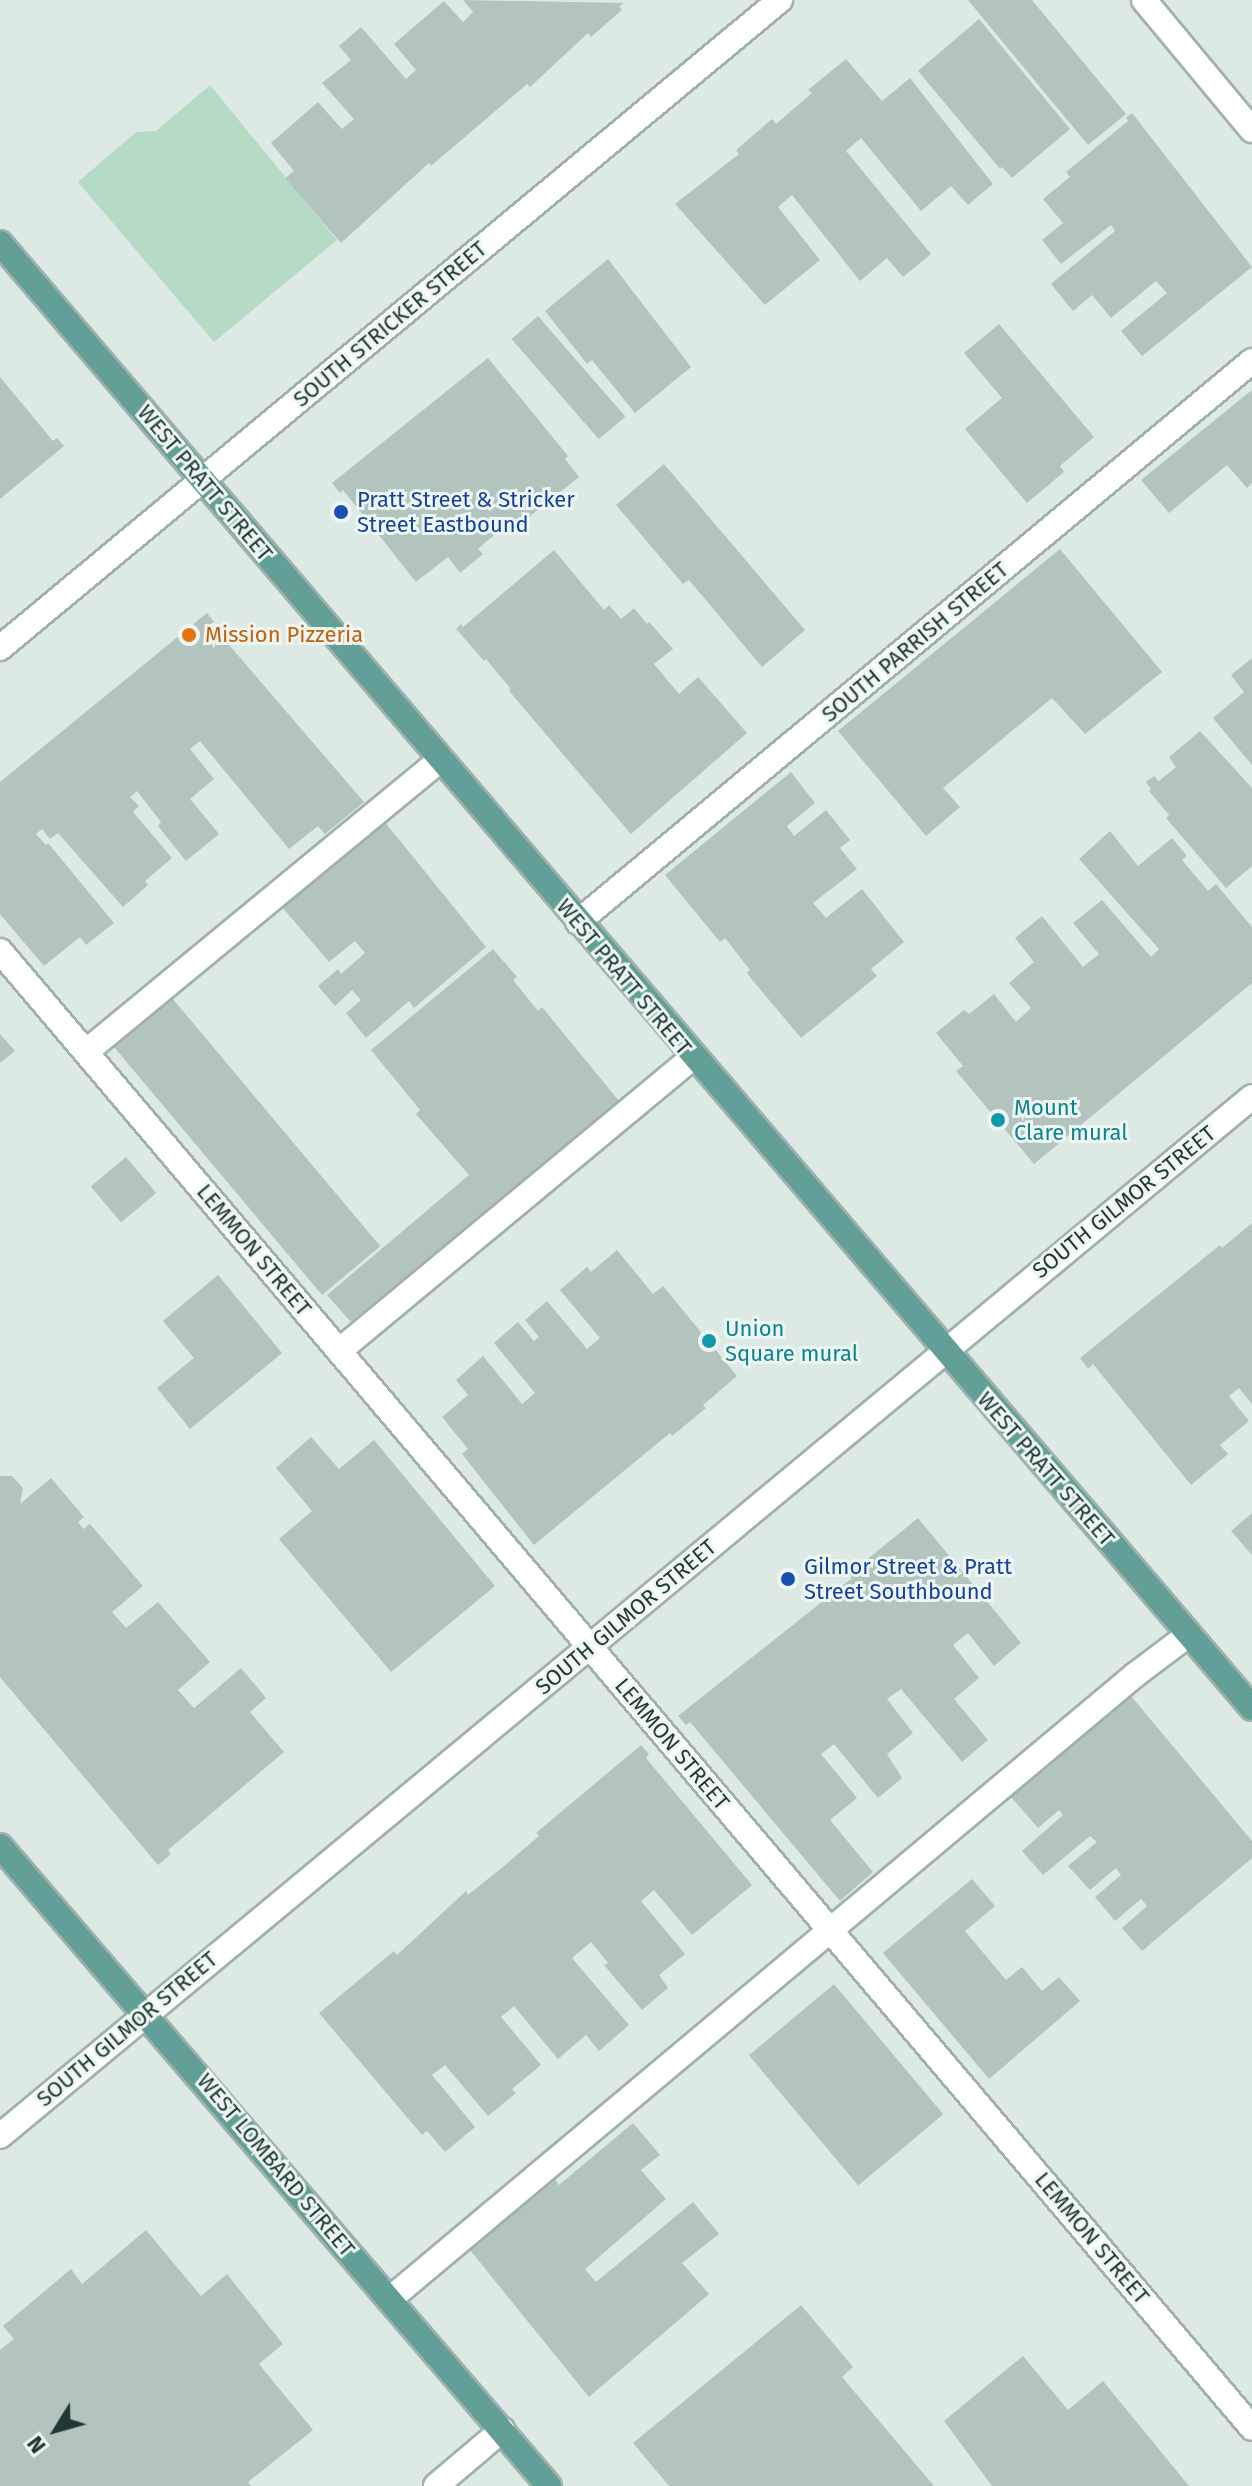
<!DOCTYPE html>
<html>
<head>
<meta charset="utf-8">
<style>
	body { margin:0 }
	#map { position:relative; width:1252px; height:2486px; overflow:hidden; background:#dde9e5; font-family:"Fira Sans",sans-serif }
	div>[style] { position:absolute }
	.green>* { inset:0; background:#b6dbc4 }
	.building>* { inset:0; background:#b3c4bf; transform-origin:0 0 }
	.roads { filter:drop-shadow(2px 0 #a0b0ad) drop-shadow(-2px 0 #a0b0ad) drop-shadow(0 2px #a0b0ad) drop-shadow(0 -2px #a0b0ad) }
	.minor>* { height:24px; margin:-12px; padding:0 12px; transform-origin:12px; border-radius:12px; background:#fff }
	.major>* { height:24px; margin:-12px; padding:0 12px; transform-origin:12px; border-radius:12px; background:#629f97 }
	.dots>* { width:22px; height:22px; translate:-50% -50%; box-sizing:border-box; border:4px solid #edf6f3; border-radius:50% }
	span { translate:-50% -50%; white-space:nowrap; text-align:center; line-height:1.15; -webkit-text-stroke:6px #edf6f3; paint-order:stroke }
	.street-label { font-size:22px; color:#1f3835 }
	.transit-label { font-size:22px; color:#164399 }
	.left { translate:0 -50%; text-align:left }
	.food-label { font-size:22px; color:#c56008 }
	.culture-label { font-size:22px; color:#0d838f }
	.north { position:absolute; left:16px; top:2390px; width:80px; height:80px; -webkit-text-stroke:6px #edf6f3; paint-order:stroke; rotate:233deg; font-size:22px; font-weight:700; line-height:32px; text-align:center; color:#1f3835 }
	.north::after { content:''; display:block; margin:auto; width:28px; height:36px; background:#1f3835; clip-path:polygon(50% 0,100% 100%,50% 72%,0 100%) }
</style>
</head>
<body>
<div id="map">
	<div class="green">
		<i style="clip-path:polygon(210px 85px,337px 240px,214px 342px,78px 182px,136px 132px,156px 131px)"></i>
	</div>
	<div class="building">
		<i style="clip-path:polygon(463px 0,624px 3px,619px 6px,622px 10px,591px 37px,588px 33px,530px 87px,527px 84px,431px 166px,429px 163px,341px 243px,285px 178px,294px 171px,271px 143px,318px 102px,342px 129px,354px 119px,322px 83px,351px 60px,339px 46px,361px 27px,406px 79px,416px 70px,394px 44px,444px 1px,463px 22px,473px 12px)"></i>
		<i style="clip-path:polygon(968px 0,1032px 0,1126px 114px,1088px 145px)"></i>
		<i style="clip-path:polygon(979px 19px,1070px 129px,1012px 178px,1002px 167px,1000px 169px,918px 71px)"></i>
		<i style="clip-path:polygon(846px 59px,882px 101px,910px 78px,993px 184px,968px 205px,951px 186px,921px 211px,861px 138px,846px 151px,931px 254px,903px 277px,887px 258px,860px 281px,792px 195px,778px 207px,820px 260px,765px 305px,675px 204px,739px 154px,736px 150px,772px 119px,776px 124px,812px 93px,808px 90px)"></i>
		<i style="clip-path:polygon(1132px 113px,1252px 267px,1142px 356px,1121px 331px,1167px 293px,1156px 281px,1111px 318px,1092px 295px,1073px 311px,1051px 284px,1115px 231px,1111px 225px,1061px 264px,1042px 240px,1063px 223px,1043px 199px,1070px 177px,1066px 172px,1128px 121px,1126px 118px)"></i>
		<i style="clip-path:polygon(608px 259px,691px 367px,635px 413px,592px 360px,587px 364px,545px 311px)"></i>
		<i style="left:538px;top:316px;width:133px;height:35px;rotate:49deg"></i>
		<i style="clip-path:polygon(999px 324px,1094px 437px,1060px 466px,1064px 472px,1027px 503px,965px 429px,1002px 398px,964px 353px)"></i>
		<i style="clip-path:polygon(488px 358px,568px 456px,565px 459px,579px 477px,519px 525px,515px 519px,487px 541px,478px 549px,483px 554px,460px 573px,448px 557px,416px 582px,343px 490px,340px 493px,332px 483px)"></i>
		<i style="clip-path:polygon(0 377px,53px 441px,57px 438px,64px 446px,0 499px)"></i>
		<i style="clip-path:polygon(1252px 390px,1252px 483px,1247px 488px,1227px 465px,1169px 513px,1141px 480px)"></i>
		<i style="clip-path:polygon(664px 464px,805px 630px,762px 667px,689px 580px,683px 584px,616px 505px)"></i>
		<i style="clip-path:polygon(1060px 549px,1162px 672px,1085px 734px,1052px 698px,943px 788px,960px 807px,926px 836px,838px 731px)"></i>
		<i style="clip-path:polygon(554px 550px,604px 610px,609px 605px,621px 619px,634px 608px,647px 624px,649px 622px,673px 649px,654px 664px,679px 694px,698px 677px,747px 733px,631px 834px,509px 691px,510px 688px,486px 659px,484px 661px,456px 629px,461px 624px,463px 627px)"></i>
		<i style="clip-path:polygon(207px 613px,214px 622px,211px 624px,364px 802px,325px 834px,318px 826px,289px 849px,200px 741px,190px 749px,214px 779px,190px 799px,219px 834px,186px 861px,158px 826px,161px 822px,137px 791px,130px 797px,139px 806px,133px 812px,172px 858px,145px 881px,148px 885px,123px 907px,58px 833px,50px 839px,42px 829px,36px 834px,46px 845px,48px 843px,114px 923px,86px 945px,80px 937px,44px 966px,0 914px,0 782px)"></i>
		<i style="clip-path:polygon(1252px 658px,1252px 765px,1213px 718px,1244px 692px,1231px 675px)"></i>
		<i style="clip-path:polygon(1200px 731px,1252px 788px,1252px 866px,1226px 888px,1166px 818px,1169px 815px,1149px 791px,1151px 789px,1146px 782px,1154px 776px,1159px 781px,1176px 767px,1169px 757px)"></i>
		<i style="clip-path:polygon(791px 772px,815px 803px,787px 826px,794px 836px,826px 810px,850px 840px,840px 848px,857px 869px,813px 903px,826px 918px,862px 889px,904px 942px,871px 969px,877px 976px,801px 1038px,749px 976px,747px 972px,750px 970px,725px 938px,720px 942px,665px 875px)"></i>
		<i style="clip-path:polygon(384px 821px,486px 947px,414px 1008px,409px 1001px,366px 1038px,346px 1013px,361px 1000px,352px 990px,335px 1006px,318px 986px,338px 969px,341px 974px,365px 953px,355px 941px,329px 962px,282px 907px)"></i>
		<i style="clip-path:polygon(1110px 831px,1138px 866px,1172px 838px,1187px 856px,1182px 860px,1208px 891px,1216px 884px,1252px 927px,1252px 983px,1034px 1164px,956px 1071px,963px 1066px,936px 1033px,964px 1010px,969px 1014px,994px 994px,1016px 1022px,1031px 1008px,1009px 983px,1034px 962px,1015px 938px,1042px 916px,1083px 967px,1099px 954px,1073px 923px,1102px 900px,1151px 957px,1159px 949px,1079px 859px)"></i>
		<i style="clip-path:polygon(493px 949px,517px 977px,513px 980px,538px 1011px,542px 1007px,619px 1101px,351px 1322px,327px 1295px,469px 1175px,416px 1114px,420px 1110px,371px 1050px)"></i>
		<i style="left:172px;top:998px;width:324px;height:76px;rotate:50deg"></i>
		<i style="clip-path:polygon(0 1034px,15px 1051px,0 1063px)"></i>
		<i style="left:126px;top:1157px;width:47px;height:46px;rotate:50deg"></i>
		<i style="clip-path:polygon(1252px 1223px,1252px 1404px,1239px 1388px,1229px 1396px,1249px 1421px,1220px 1445px,1228px 1454px,1191px 1485px,1093px 1364px,1088px 1369px,1080px 1358px,1220px 1245px,1222px 1248px)"></i>
		<i style="clip-path:polygon(617px 1250px,653px 1294px,663px 1286px,737px 1376px,703px 1405px,706px 1408px,672px 1436px,670px 1433px,534px 1545px,462px 1454px,468px 1449px,442px 1417px,468px 1395px,456px 1380px,483px 1356px,522px 1404px,535px 1393px,494px 1343px,518px 1322px,534px 1341px,539px 1337px,525px 1320px,547px 1301px,587px 1349px,600px 1338px,560px 1290px,587px 1267px,591px 1272px)"></i>
		<i style="clip-path:polygon(218px 1275px,282px 1353px,190px 1429px,157px 1388px,194px 1358px,163px 1321px)"></i>
		<i style="clip-path:polygon(311px 1437px,339px 1469px,374px 1440px,495px 1586px,391px 1672px,279px 1539px,312px 1511px,276px 1468px)"></i>
		<i style="clip-path:polygon(0 1476px,12px 1476px,23px 1488px,20px 1504px,51px 1478px,84px 1517px,78px 1522px,83px 1529px,90px 1524px,143px 1586px,112px 1612px,126px 1628px,158px 1602px,210px 1662px,178px 1690px,194px 1708px,241px 1668px,266px 1698px,250px 1712px,284px 1752px,168px 1850px,171px 1854px,158px 1865px,0 1677px)"></i>
		<i style="clip-path:polygon(1252px 1513px,1252px 1555px,1231px 1531px)"></i>
		<i style="clip-path:polygon(918px 1518px,1021px 1643px,994px 1666px,968px 1633px,953px 1645px,979px 1678px,954px 1699px,988px 1740px,962px 1762px,901px 1689px,887px 1699px,913px 1733px,887px 1754px,902px 1778px,878px 1798px,834px 1744px,821px 1754px,857px 1798px,830px 1820px,873px 1872px,840px 1901px,690px 1722px,686px 1725px,678px 1716px,852px 1578px,848px 1575px)"></i>
		<i style="clip-path:polygon(1131px 1696px,1252px 1841px,1252px 1858px,1142px 1951px,1122px 1928px,1147px 1906px,1141px 1899px,1115px 1921px,1095px 1897px,1121px 1875px,1116px 1868px,1090px 1890px,1068px 1866px,1097px 1842px,1090px 1836px,1043px 1875px,1022px 1851px,1063px 1815px,1059px 1810px,1038px 1828px,1011px 1797px)"></i>
		<i style="clip-path:polygon(641px 1745px,649px 1754px,646px 1758px,752px 1885px,692px 1935px,654px 1890px,641px 1901px,685px 1954px,659px 1975px,668px 1988px,642px 2010px,604px 1965px,608px 1963px,591px 1942px,572px 1958px,629px 2025px,599px 2051px,586px 2035px,558px 2059px,514px 2006px,501px 2017px,541px 2065px,512px 2089px,516px 2093px,488px 2116px,445px 2065px,432px 2075px,475px 2127px,445px 2152px,427px 2131px,422px 2135px,319px 2013px,394px 1951px,397px 1955px,466px 1891px,468px 1895px,504px 1866px,539px 1836px,536px 1833px)"></i>
		<i style="clip-path:polygon(972px 1879px,995px 1906px,965px 1931px,1006px 1980px,1022px 1967px,1042px 1991px,1059px 1977px,1080px 2001px,989px 2079px,883px 1953px)"></i>
		<i style="left:834px;top:1984px;width:170px;height:111px;rotate:50deg"></i>
		<i style="clip-path:polygon(633px 2123px,660px 2155px,641px 2170px,666px 2199px,585px 2269px,596px 2282px,693px 2202px,719px 2234px,682px 2263px,709px 2294px,589px 2397px,470px 2250px,555px 2179px,559px 2185px)"></i>
		<i style="clip-path:polygon(146px 2230px,201px 2296px,227px 2274px,283px 2344px,259px 2364px,313px 2430px,248px 2482px,251px 2486px,0 2486px,0 2350px,14px 2339px,3px 2326px,71px 2269px,82px 2284px)"></i>
		<i style="clip-path:polygon(801px 2305px,853px 2367px,842px 2377px,934px 2486px,669px 2486px,633px 2443px)"></i>
		<i style="clip-path:polygon(1023px 2356px,1068px 2410px,1103px 2381px,1189px 2486px,992px 2486px,944px 2421px)"></i>
	</div>
	<div class="roads">
		<div class="minor">
			<i style="left:1144px;top:0;width:169px;rotate:50.3deg"></i>
			<i style="left:0;top:648px;width:1014px;rotate:-39.72deg"></i>
			<i style="left:578px;top:922px;width:877px;rotate:-39.77deg"></i>
			<i style="left:0;top:951px;width:1936px;rotate:49.71deg"></i>
			<i style="left:87px;top:1051px;width:457px;rotate:-39.5deg"></i>
			<i style="left:339px;top:1351px;width:460px;rotate:-39.7deg"></i>
			<i style="left:0;top:2136px;width:1627px;rotate:-39.69deg"></i>
			<i style="left:390px;top:2299px;width:972px;rotate:-39.95deg"></i>
			<i style="left:1135px;top:1675px;width:66px;rotate:-37deg"></i>
			<i style="left:436px;top:2486px;width:87px;rotate:-40.3deg"></i>
		</div>
		<div class="major">
			<i style="left:0;top:243px;width:1927px;rotate:49.48deg"></i>
			<i style="left:0;top:1846px;width:843px;rotate:49.38deg"></i>
		</div>
	</div>
	<div class="dots">
		<i style="left:341px;top:512px;background:#1a4fb4"></i>
		<i style="left:189px;top:635px;background:#e8710a"></i>
		<i style="left:998px;top:1120px;background:#0f9aa8"></i>
		<i style="left:709px;top:1341px;background:#0f9aa8"></i>
		<i style="left:788px;top:1579px;background:#1a4fb4"></i>
	</div>
	<div class="street-label">
		<span style="left:390px;top:324px;rotate:-40deg">SOUTH STRICKER STREET</span>
		<span style="left:205px;top:483px;rotate:50deg">WEST PRATT STREET</span>
		<span style="left:915px;top:642px;rotate:-40deg">SOUTH PARRISH STREET</span>
		<span style="left:624px;top:977px;rotate:50deg">WEST PRATT STREET</span>
		<span style="left:1124px;top:1202px;rotate:-39deg">SOUTH GILMOR STREET</span>
		<span style="left:254px;top:1250px;rotate:50deg">LEMMON STREET</span>
		<span style="left:1046px;top:1469px;rotate:49deg">WEST PRATT STREET</span>
		<span style="left:626px;top:1617px;rotate:-40deg">SOUTH GILMOR STREET</span>
		<span style="left:672px;top:1744px;rotate:50deg">LEMMON STREET</span>
		<span style="left:127px;top:2029px;rotate:-40deg">SOUTH GILMOR STREET</span>
		<span style="left:276px;top:2165px;rotate:50deg">WEST LOMBARD STREET</span>
		<span style="left:1092px;top:2238px;rotate:50deg">LEMMON STREET</span>
	</div>
	<div class="transit-label">
		<span class="left" style="left:357px;top:512px">Pratt Street &amp; Stricker<br>Street Eastbound</span>
		<span class="left" style="left:804px;top:1579px">Gilmor Street &amp; Pratt<br>Street Southbound</span>
	</div>
	<div class="food-label">
		<span class="left" style="left:205px;top:635px">Mission Pizzeria</span>
	</div>
	<div class="culture-label">
		<span class="left" style="left:1014px;top:1120px">Mount<br>Clare mural</span>
		<span class="left" style="left:725px;top:1341px">Union<br>Square mural</span>
	</div>
	<div class="north">N</div>
</div>
</body>
</html>
